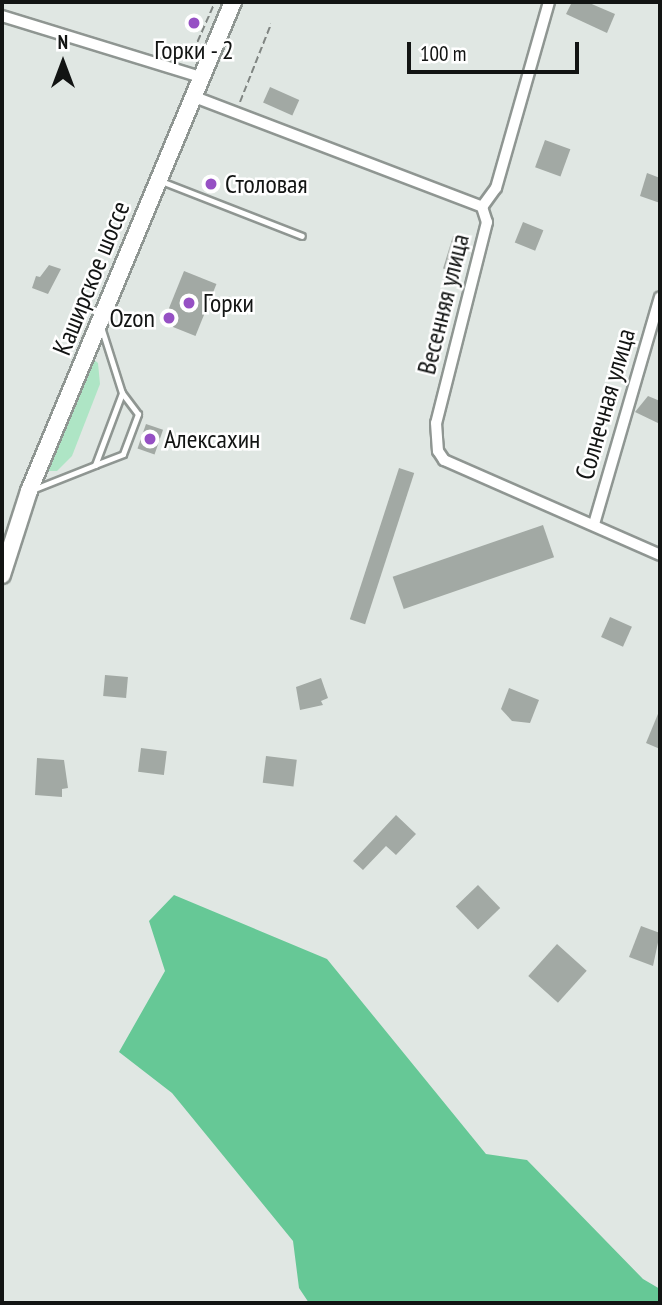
<!DOCTYPE html>
<html>
<head>
<meta charset="utf-8">
<style>
	body { margin:0 }
	#map { position:relative; width:662px; height:1305px; overflow:hidden; background:#e0e7e3; font-family:"PT Sans Narrow",sans-serif }
	div>[style] { position:absolute }
	.green>* { inset:0; background:#aee5c5 }
	.forest>* { inset:0; background:#66c896 }
	.building>* { inset:0; background:#a2a9a4; transform-origin:0 0 }
	.path>* { height:2px; margin-top:-1px; transform-origin:0; background:repeating-linear-gradient(90deg,#808582 0 7px,transparent 0 10.5px) }
	.roads { filter:drop-shadow(2px 0 #8f9692) drop-shadow(-2px 0 #8f9692) drop-shadow(0 2px #8f9692) drop-shadow(0 -2px #8f9692) }
	.lane>* { height:5px; margin:-2.5px; padding:0 2.5px; transform-origin:2.5px; border-radius:2.5px; background:#fff }
	.street>* { height:10px; margin:-5px; padding:0 5px; transform-origin:5px; border-radius:5px; background:#fff }
	.primary>* { height:16px; margin:-8px; padding:0 8px; transform-origin:8px; border-radius:8px; background:#fff }
	.dots>* { width:19px; height:19px; translate:-50% -50%; box-sizing:border-box; border:4px solid #fff; border-radius:50% }
	span { translate:-50% -50%; white-space:nowrap; text-align:center; line-height:1.15; -webkit-text-stroke:5px #fff; paint-order:stroke }
	.poi-label { font-size:26px; color:#121413 }
	.left { translate:0 -50%; text-align:left }
	.right { translate:-100% -50%; text-align:right }
	.street-label { font-size:26px; color:#121413 }
	.frame { position:absolute; inset:0; border:4px solid #121413; pointer-events:none }
	.north { position:absolute; left:28px; top:28px; width:70px; height:70px; -webkit-text-stroke:5px #fff; paint-order:stroke; rotate:0deg; font-size:19px; font-weight:700; line-height:28px; text-align:center; color:#121413 }
	.north::after { content:''; display:block; margin:auto; width:24px; height:32px; background:#121413; clip-path:polygon(50% 0,100% 100%,50% 72%,0 100%) }
	.scale { position:absolute; left:407px; top:42px; width:172px; height:32px; box-sizing:border-box; border:4px solid #121413; border-top:0; padding-left:9px; font-size:21px; line-height:24px; white-space:nowrap; color:#121413; -webkit-text-stroke:5px #fff; paint-order:stroke }
</style>
</head>
<body>
<div id="map">
	<div class="green">
		<i style="clip-path:polygon(93px 359px,98px 363px,100px 384px,72px 456px,57px 471px,47px 471px)"></i>
	</div>
	<div class="forest">
		<i style="clip-path:polygon(174px 895px,327px 959px,486px 1154px,527px 1160px,643px 1279px,660px 1289px,660px 1303px,309px 1303px,299px 1288px,293px 1241px,172px 1093px,119px 1052px,165px 971px,149px 921px)"></i>
	</div>
	<div class="building">
		<i style="clip-path:polygon(572px 2px,587px 2px,615px 14px,607px 33px,566px 14px)"></i>
		<i style="left:270px;top:87px;width:32px;height:17px;rotate:24deg"></i>
		<i style="left:545px;top:140px;width:27px;height:29px;rotate:20deg"></i>
		<i style="clip-path:polygon(647px 173px,660px 178px,660px 203px,640px 196px)"></i>
		<i style="left:523px;top:222px;width:22px;height:22px;rotate:22deg"></i>
		<i style="left:453px;top:236px;width:14px;height:34px;rotate:17deg"></i>
		<i style="clip-path:polygon(49px 265px,61px 269px,48px 294px,32px 288px,36px 276px,40px 277px)"></i>
		<i style="left:184px;top:271px;width:35px;height:56px;rotate:22deg"></i>
		<i style="clip-path:polygon(648px 396px,660px 401px,660px 424px,635px 412px)"></i>
		<i style="left:146px;top:424px;width:18px;height:26px;rotate:19deg"></i>
		<i style="left:399px;top:468px;width:16px;height:159px;rotate:18deg"></i>
		<i style="left:543px;top:525px;width:34px;height:159px;rotate:71deg"></i>
		<i style="left:610px;top:617px;width:24px;height:22px;rotate:24deg"></i>
		<i style="left:105px;top:675px;width:23px;height:21px;rotate:5deg"></i>
		<i style="clip-path:polygon(321px 678px,328px 698px,321px 701px,323px 705px,300px 710px,296px 687px)"></i>
		<i style="clip-path:polygon(509px 688px,539px 700px,530px 723px,512px 721px,501px 709px)"></i>
		<i style="clip-path:polygon(660px 709px,660px 749px,646px 743px)"></i>
		<i style="left:141px;top:748px;width:26px;height:24px;rotate:7deg"></i>
		<i style="left:266px;top:756px;width:31px;height:27px;rotate:7deg"></i>
		<i style="clip-path:polygon(37px 758px,64px 760px,68px 788px,62px 789px,62px 797px,35px 795px)"></i>
		<i style="clip-path:polygon(396px 815px,416px 834px,396px 855px,386px 846px,363px 870px,353px 861px)"></i>
		<i style="left:478px;top:885px;width:32px;height:31px;rotate:46deg"></i>
		<i style="clip-path:polygon(641px 926px,660px 933px,653px 966px,629px 957px)"></i>
		<i style="left:557px;top:944px;width:40px;height:43px;rotate:42deg"></i>
	</div>
	<div class="path">
		<i style="left:189px;top:61px;width:64px;rotate:-66.2deg"></i>
		<i style="left:240px;top:102px;width:84px;rotate:-68.3deg"></i>
	</div>
	<div class="roads">
		<div class="lane">
			<i style="left:161px;top:181px;width:151px;rotate:21.3deg"></i>
			<i style="left:95px;top:465px;width:30px;rotate:-21deg"></i>
			<i style="left:123px;top:454px;width:43px;rotate:-69.4deg"></i>
			<i style="left:138px;top:414px;width:26px;rotate:-127deg"></i>
			<i style="left:32px;top:490px;width:68px;rotate:-21.6deg"></i>
			<i style="left:95px;top:465px;width:77px;rotate:-69.4deg"></i>
			<i style="left:122px;top:393px;width:66px;rotate:-107.6deg"></i>
		</div>
		<div class="street">
			<i style="left:2px;top:16px;width:207px;rotate:17.1deg"></i>
			<i style="left:192px;top:96px;width:311px;rotate:20.9deg"></i>
			<i style="left:482px;top:207px;width:16px;rotate:72deg"></i>
			<i style="left:487px;top:222px;width:207px;rotate:104.2deg"></i>
			<i style="left:436px;top:423px;width:28px;rotate:86deg"></i>
			<i style="left:438px;top:451px;width:11px;rotate:56deg"></i>
			<i style="left:444px;top:460px;width:236px;rotate:23.7deg"></i>
			<i style="left:482px;top:207px;width:24px;rotate:-54deg"></i>
			<i style="left:496px;top:188px;width:193px;rotate:-74.1deg"></i>
			<i style="left:594px;top:524px;width:236px;rotate:-73.8deg"></i>
		</div>
		<div class="primary">
			<i style="left:2px;top:575px;width:88px;rotate:-72.2deg"></i>
			<i style="left:29px;top:491px;width:530px;rotate:-67.36deg"></i>
		</div>
	</div>
	<div class="dots">
		<i style="left:194px;top:23px;background:#9650c4"></i>
		<i style="left:211px;top:184px;background:#9650c4"></i>
		<i style="left:189px;top:303px;background:#9650c4"></i>
		<i style="left:169px;top:318px;background:#9650c4"></i>
		<i style="left:150px;top:439px;background:#9650c4"></i>
	</div>
	<div class="poi-label">
		<span style="left:194px;top:50px">Горки - 2</span>
		<span class="left" style="left:225px;top:184px">Столовая</span>
		<span class="left" style="left:203px;top:303px">Горки</span>
		<span class="right" style="left:155px;top:318px">Ozon</span>
		<span class="left" style="left:164px;top:439px">Алексахин</span>
	</div>
	<div class="street-label">
		<span style="left:91px;top:278px;rotate:-68deg">Каширское шоссе</span>
		<span style="left:443px;top:304px;rotate:-76deg">Весенняя улица</span>
		<span style="left:605px;top:404px;rotate:-74deg">Солнечная улица</span>
	</div>
	<div class="frame"></div>
	<div class="north">N</div>
	<div class="scale">100 m</div>
</div>
</body>
</html>
